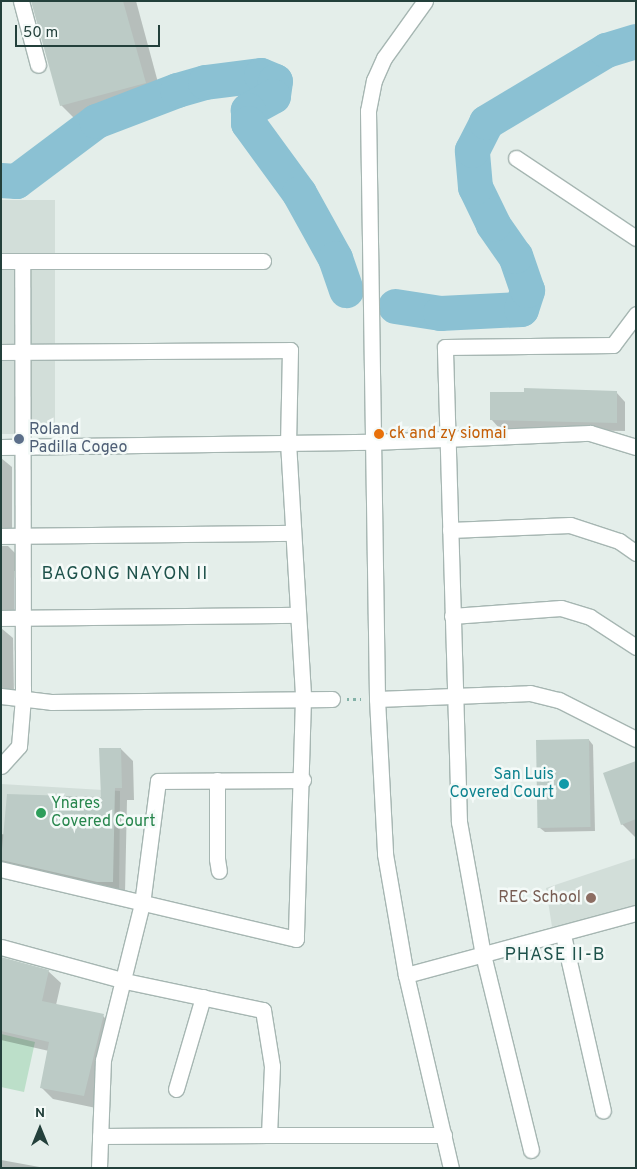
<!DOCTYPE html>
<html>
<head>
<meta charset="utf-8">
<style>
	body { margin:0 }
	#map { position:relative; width:637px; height:1169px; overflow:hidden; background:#e4eeea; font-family:Overpass,sans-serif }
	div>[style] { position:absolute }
	.built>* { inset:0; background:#d2ded9; transform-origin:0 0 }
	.green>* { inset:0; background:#bcdfc9 }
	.shadow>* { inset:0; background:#0003 }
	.river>* { height:35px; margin:-17.5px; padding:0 17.5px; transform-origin:17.5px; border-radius:17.5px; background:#8bc1d3 }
	.building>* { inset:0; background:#bccbc6; transform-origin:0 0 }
	.path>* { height:3px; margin-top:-1.5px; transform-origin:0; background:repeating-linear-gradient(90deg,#84b2a8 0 2.5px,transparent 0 6.5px) }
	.roads { filter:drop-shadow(1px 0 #a6b6b2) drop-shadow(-1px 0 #a6b6b2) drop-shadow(0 1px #a6b6b2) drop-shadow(0 -1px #a6b6b2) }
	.minor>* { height:15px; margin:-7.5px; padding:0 7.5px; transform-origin:7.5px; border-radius:7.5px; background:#fff }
	.dots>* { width:14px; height:14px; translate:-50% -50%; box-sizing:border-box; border:2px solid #f4faf8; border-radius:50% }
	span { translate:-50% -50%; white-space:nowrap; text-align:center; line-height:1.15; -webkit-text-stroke:5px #f4faf8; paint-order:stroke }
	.service-label { font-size:16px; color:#4e5e75 }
	.left { translate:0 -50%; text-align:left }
	.food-label { font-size:16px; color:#c56008 }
	.culture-label { font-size:16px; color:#0d838f }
	.right { translate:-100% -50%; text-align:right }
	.leisure-label { font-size:16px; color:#27864d }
	.education-label { font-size:16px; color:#785e54 }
	.neighbourhood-label { font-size:18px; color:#1e524b; letter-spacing:1px }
	.frame { position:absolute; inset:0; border:2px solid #23403b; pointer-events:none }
	.north { position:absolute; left:15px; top:1104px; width:50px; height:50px; -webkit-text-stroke:4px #f4faf8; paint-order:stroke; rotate:0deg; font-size:14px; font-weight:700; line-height:20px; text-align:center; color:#23403b }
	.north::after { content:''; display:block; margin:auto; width:18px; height:22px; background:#23403b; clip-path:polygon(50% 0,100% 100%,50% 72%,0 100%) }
	.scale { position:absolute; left:15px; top:25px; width:145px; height:22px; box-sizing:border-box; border:2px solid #23403b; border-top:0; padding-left:6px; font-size:15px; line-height:18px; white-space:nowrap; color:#23403b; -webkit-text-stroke:4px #f4faf8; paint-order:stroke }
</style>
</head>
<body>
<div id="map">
	<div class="built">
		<i style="left:55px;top:200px;width:234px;height:54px;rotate:90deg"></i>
		<i style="clip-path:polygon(1px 784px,120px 791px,119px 894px,1px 867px)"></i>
		<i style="clip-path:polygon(636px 858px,636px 908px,552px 927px,546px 888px)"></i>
	</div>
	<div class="green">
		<i style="clip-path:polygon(1px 1034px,35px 1042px,24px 1092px,1px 1087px)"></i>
	</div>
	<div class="shadow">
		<i style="clip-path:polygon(32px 1px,136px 1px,163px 101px,79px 123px,61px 105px)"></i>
		<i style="clip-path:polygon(616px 392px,625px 402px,625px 431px,500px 429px,491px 419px)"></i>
		<i style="clip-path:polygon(1px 458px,12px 467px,12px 535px,1px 543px)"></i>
		<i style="clip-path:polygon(1px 546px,8px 546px,17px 555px,17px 571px,14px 571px,14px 617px,1px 625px)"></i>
		<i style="clip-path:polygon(1px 628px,13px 638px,14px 696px,1px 701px)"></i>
		<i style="clip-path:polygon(589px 740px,593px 745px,595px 831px,545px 832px,540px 828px)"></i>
		<i style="clip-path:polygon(121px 749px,133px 761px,134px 800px,127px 800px,125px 894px,1px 869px,1px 834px,7px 835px,102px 798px)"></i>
		<i style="clip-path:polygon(636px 763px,636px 838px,622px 824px)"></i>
		<i style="clip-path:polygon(1px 958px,48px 971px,61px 983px,56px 1005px,103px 1016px,115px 1028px,96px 1108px,53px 1099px,41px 1087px,49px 1051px,1px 1040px)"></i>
		<i style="clip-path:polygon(1px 1160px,45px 1168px,1px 1168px)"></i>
	</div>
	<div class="river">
		<i style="left:1px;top:180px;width:15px;rotate:4deg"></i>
		<i style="left:16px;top:181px;width:100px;rotate:-36.9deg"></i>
		<i style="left:96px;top:121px;width:87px;rotate:-20.9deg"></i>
		<i style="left:177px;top:90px;width:29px;rotate:-16deg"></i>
		<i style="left:205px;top:82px;width:56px;rotate:-7.1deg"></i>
		<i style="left:261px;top:75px;width:15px;rotate:23deg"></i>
		<i style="left:275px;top:81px;width:15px;rotate:98deg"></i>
		<i style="left:273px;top:96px;width:29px;rotate:151deg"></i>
		<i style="left:248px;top:110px;width:13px;rotate:90deg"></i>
		<i style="left:248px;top:123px;width:87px;rotate:53.9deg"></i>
		<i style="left:299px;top:193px;width:74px;rotate:61deg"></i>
		<i style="left:335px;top:258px;width:34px;rotate:71deg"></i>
		<i style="left:395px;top:306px;width:46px;rotate:8.8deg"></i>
		<i style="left:440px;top:313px;width:81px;rotate:-2.8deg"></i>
		<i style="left:521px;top:309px;width:20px;rotate:-72deg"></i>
		<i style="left:527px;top:290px;width:36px;rotate:-109deg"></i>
		<i style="left:515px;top:256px;width:39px;rotate:-125deg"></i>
		<i style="left:493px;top:224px;width:41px;rotate:-115.9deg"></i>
		<i style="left:475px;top:187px;width:37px;rotate:-95deg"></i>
		<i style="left:472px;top:150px;width:31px;rotate:-63deg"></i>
		<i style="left:486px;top:122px;width:140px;rotate:-31deg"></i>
		<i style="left:606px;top:50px;width:31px;rotate:-17deg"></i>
	</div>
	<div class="building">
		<i style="clip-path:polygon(31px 1px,123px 1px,146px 83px,60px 106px)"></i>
		<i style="clip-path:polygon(524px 388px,617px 391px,617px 423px,490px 420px,490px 392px,524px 392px)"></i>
		<i style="left:589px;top:739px;width:88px;height:53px;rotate:89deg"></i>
		<i style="clip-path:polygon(99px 748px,121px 748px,122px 788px,115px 788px,113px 882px,97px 882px,1px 860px,7px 794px,101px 797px)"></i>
		<i style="clip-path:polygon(636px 761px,636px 819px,621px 825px,603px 773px)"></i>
		<i style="clip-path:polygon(1px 957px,49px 970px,42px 1001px,104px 1014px,84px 1096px,40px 1088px,49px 1042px,1px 1031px)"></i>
	</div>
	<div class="path">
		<i style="left:347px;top:699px;width:14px"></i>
	</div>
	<div class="roads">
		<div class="minor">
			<i style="left:21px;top:1px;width:66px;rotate:75.1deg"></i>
			<i style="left:425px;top:1px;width:70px;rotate:125.7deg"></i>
			<i style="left:384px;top:58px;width:24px;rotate:114deg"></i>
			<i style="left:374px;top:80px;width:32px;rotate:101deg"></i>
			<i style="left:368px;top:111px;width:588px;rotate:89.12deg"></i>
			<i style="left:377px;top:699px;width:155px;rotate:87deg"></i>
			<i style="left:385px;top:854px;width:123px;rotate:80.2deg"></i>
			<i style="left:406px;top:975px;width:198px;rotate:76.9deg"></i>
			<i style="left:516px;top:158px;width:144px;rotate:33.7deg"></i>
			<i style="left:1px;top:261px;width:262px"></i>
			<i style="left:1px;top:352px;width:289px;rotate:-0.4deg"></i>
			<i style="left:290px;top:350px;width:92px;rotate:91.2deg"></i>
			<i style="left:288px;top:442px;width:256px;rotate:86.6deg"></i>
			<i style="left:303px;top:698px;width:241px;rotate:91.7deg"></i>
			<i style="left:296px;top:939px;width:303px;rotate:-166.7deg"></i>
			<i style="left:1px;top:447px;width:371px;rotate:-0.8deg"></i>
			<i style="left:372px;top:442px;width:218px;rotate:-2.4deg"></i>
			<i style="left:590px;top:433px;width:48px;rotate:16.9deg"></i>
			<i style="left:450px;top:530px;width:120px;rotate:-2.4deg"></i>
			<i style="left:570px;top:525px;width:52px;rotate:18.1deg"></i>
			<i style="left:619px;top:541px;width:21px;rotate:35deg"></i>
			<i style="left:1px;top:536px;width:292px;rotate:-0.6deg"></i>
			<i style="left:452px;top:616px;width:109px;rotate:-4.2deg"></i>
			<i style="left:561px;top:608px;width:30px;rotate:17deg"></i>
			<i style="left:590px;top:617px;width:55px;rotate:33.1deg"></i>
			<i style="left:1px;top:618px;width:295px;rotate:-0.6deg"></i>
			<i style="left:1px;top:696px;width:50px;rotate:6.8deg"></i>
			<i style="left:51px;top:702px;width:281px;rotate:-0.6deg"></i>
			<i style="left:377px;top:699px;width:153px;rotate:-2.2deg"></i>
			<i style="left:530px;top:693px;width:30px;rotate:14deg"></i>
			<i style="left:559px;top:700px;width:86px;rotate:26.9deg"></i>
			<i style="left:1px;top:766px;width:27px;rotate:-48deg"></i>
			<i style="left:19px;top:746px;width:49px;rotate:-85.3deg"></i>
			<i style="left:23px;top:697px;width:436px;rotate:-90.1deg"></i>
			<i style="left:217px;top:780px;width:79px;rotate:90deg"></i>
			<i style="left:217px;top:859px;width:12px;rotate:81deg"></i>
			<i style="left:563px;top:935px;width:180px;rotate:77.2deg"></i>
			<i style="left:1px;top:947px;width:129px;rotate:15.3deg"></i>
			<i style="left:125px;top:981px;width:141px;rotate:11.9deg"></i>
			<i style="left:263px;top:1010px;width:57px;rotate:80.9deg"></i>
			<i style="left:272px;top:1066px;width:69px;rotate:92.5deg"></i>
			<i style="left:269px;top:1135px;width:169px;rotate:179.7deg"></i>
			<i style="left:406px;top:975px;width:238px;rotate:-15.1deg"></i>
			<i style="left:176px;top:1089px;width:96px;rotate:-73.6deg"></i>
			<i style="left:269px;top:1135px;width:175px"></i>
			<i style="left:531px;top:1150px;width:201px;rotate:-103.8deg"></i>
			<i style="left:483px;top:955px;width:135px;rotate:-100.2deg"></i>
			<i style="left:459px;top:822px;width:475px;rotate:-91.7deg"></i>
			<i style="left:445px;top:347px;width:168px;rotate:-0.7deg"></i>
			<i style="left:613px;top:345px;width:39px;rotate:-53deg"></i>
			<i style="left:99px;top:1168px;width:108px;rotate:-87.9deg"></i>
			<i style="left:103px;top:1060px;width:161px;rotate:-76deg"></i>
			<i style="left:142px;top:904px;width:124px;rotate:-82.6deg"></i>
			<i style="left:158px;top:781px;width:145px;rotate:-0.4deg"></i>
		</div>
	</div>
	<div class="dots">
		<i style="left:379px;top:434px;background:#e8710a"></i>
		<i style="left:19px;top:439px;background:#5c6f8a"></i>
		<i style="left:564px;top:784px;background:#0f9aa8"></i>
		<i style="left:41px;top:813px;background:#2e9e5b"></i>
		<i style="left:591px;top:898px;background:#8d6e63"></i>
	</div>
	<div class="service-label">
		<span class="left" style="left:29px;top:439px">Roland<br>Padilla Cogeo</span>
	</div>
	<div class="food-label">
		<span class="left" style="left:389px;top:434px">ck and zy siomai</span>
	</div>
	<div class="culture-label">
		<span class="right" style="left:554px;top:784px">San Luis<br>Covered Court</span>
	</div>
	<div class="leisure-label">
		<span class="left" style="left:51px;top:813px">Ynares<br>Covered Court</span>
	</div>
	<div class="education-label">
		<span class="right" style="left:581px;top:898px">REC School</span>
	</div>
	<div class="neighbourhood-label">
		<span style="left:125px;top:575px">BAGONG NAYON II</span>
		<span style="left:555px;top:956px">PHASE II-B</span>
	</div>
	<div class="frame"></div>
	<div class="north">N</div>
	<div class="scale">50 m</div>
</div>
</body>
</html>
